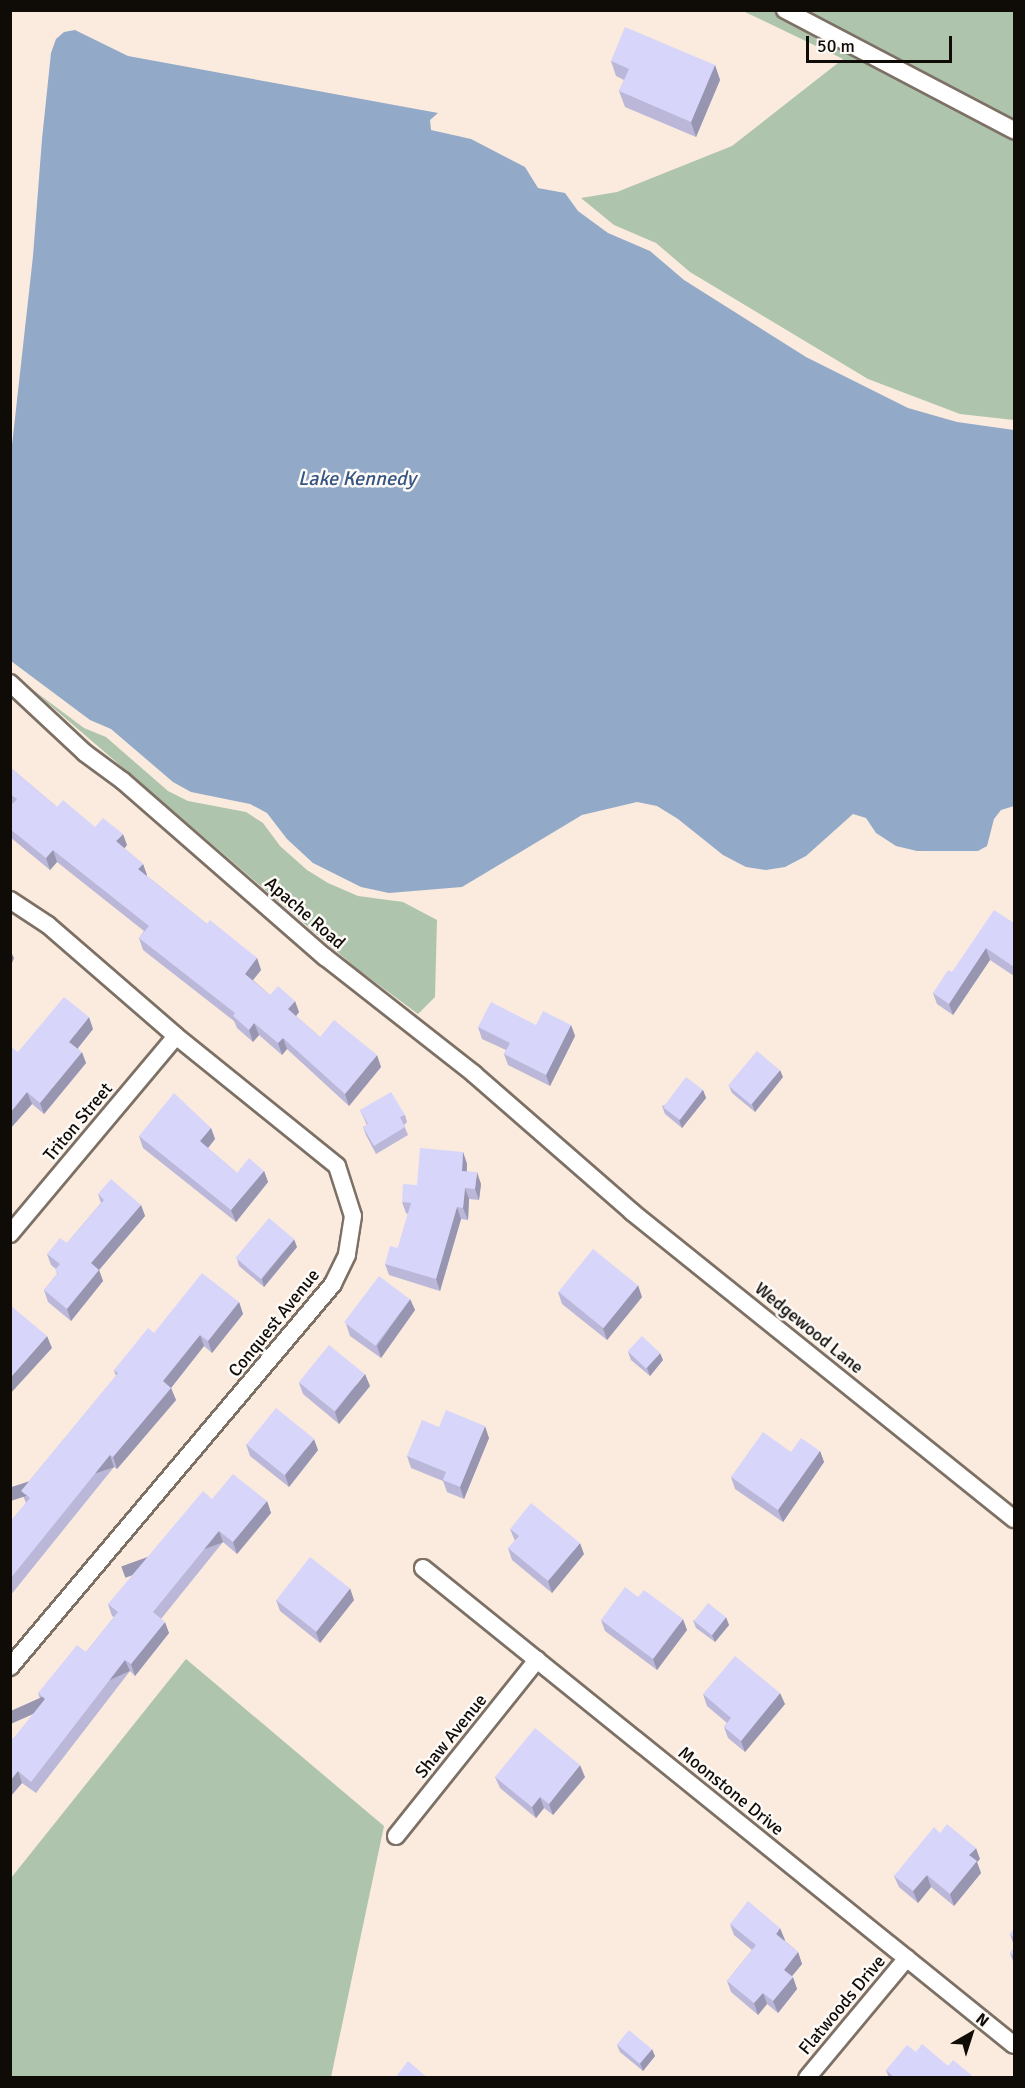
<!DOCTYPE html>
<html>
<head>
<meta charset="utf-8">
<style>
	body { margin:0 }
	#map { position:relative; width:1025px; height:2088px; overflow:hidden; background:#faebde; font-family:Signika,sans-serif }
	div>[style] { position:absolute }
	.green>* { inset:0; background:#aec4ad }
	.water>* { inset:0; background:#92a9c8 }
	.roads { filter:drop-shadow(2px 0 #7d7065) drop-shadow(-2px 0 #7d7065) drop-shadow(0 2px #7d7065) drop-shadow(0 -2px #7d7065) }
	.minor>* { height:16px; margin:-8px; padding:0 8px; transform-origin:8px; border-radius:8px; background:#fff }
	.wall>* { inset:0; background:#bab7d8 }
	.shaded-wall>* { inset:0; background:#9795b0; transform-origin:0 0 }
	.building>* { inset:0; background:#d8d5fb; transform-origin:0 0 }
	span { translate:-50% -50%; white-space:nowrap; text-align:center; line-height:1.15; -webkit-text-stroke:5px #fdfaf8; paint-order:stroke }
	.street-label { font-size:18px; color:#0f0b07 }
	.water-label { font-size:20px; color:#365582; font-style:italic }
	.frame { position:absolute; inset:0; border:12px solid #0f0b07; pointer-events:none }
	.north { position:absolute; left:941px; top:2004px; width:60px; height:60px; -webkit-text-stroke:4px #fdfaf8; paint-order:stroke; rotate:39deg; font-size:16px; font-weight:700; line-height:24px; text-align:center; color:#0f0b07 }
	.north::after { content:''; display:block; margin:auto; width:21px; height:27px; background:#0f0b07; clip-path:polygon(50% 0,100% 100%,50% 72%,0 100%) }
	.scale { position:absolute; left:806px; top:36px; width:146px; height:27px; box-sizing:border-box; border:3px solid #0f0b07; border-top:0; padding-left:8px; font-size:18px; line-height:21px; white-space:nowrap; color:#0f0b07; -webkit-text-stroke:4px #fdfaf8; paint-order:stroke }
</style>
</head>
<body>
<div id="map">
	<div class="green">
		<i style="clip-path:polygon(743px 11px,1014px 11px,1014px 420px,960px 414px,868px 379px,690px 272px,656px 243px,614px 225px,581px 198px,617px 192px,732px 146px,843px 59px)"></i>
		<i style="clip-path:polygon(29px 687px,84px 728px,106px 737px,168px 791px,188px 801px,246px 812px,263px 823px,280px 846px,307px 870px,328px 883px,358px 896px,403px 902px,437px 920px,435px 997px,418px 1014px,356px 968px)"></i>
		<i style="clip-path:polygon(186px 1659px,384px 1826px,331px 2077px,11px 2077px,11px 1878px)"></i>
	</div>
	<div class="water">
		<i style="clip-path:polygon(75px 30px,128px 56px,438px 113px,430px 120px,431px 130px,471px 139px,525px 167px,538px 188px,565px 193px,578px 211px,608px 233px,650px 251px,684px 280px,806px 357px,908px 408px,957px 422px,1014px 430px,1014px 806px,1001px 810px,994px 819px,987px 846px,978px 851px,917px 851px,896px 846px,876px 833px,866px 818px,853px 814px,806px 856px,785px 867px,766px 870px,746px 867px,723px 855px,678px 819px,657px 806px,637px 802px,582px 815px,462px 887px,389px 893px,361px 887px,313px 863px,287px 839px,267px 813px,250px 804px,191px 792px,173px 782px,111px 729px,90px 720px,11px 661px,11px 454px,33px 256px,42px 139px,51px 53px,56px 39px,64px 32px)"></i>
	</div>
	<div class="roads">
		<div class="minor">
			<i style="left:785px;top:10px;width:259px;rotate:27.7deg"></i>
			<i style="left:10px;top:683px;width:103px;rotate:43deg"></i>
			<i style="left:85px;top:753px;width:47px;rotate:36.4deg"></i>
			<i style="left:123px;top:781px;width:268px;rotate:41.1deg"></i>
			<i style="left:325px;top:957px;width:189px;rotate:38.1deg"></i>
			<i style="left:474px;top:1074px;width:210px;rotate:41.1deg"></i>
			<i style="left:632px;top:1212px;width:490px;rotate:38.8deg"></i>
			<i style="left:10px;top:900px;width:45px;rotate:33.3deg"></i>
			<i style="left:48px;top:925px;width:169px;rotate:40.9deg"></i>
			<i style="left:176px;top:1036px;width:207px;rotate:38.9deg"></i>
			<i style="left:337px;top:1166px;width:52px;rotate:72.3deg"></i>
			<i style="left:353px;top:1216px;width:39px;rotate:99deg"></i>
			<i style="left:347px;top:1255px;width:32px;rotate:116deg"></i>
			<i style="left:333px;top:1284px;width:501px;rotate:130.14deg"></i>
			<i style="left:10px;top:1234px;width:258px;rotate:-50deg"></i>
			<i style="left:423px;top:1568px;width:759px;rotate:38.91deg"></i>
			<i style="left:396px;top:1836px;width:226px;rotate:-51.3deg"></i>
			<i style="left:807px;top:2078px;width:156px;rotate:-50.2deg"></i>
		</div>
	</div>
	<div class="wall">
		<i style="clip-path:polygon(611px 61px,715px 65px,720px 80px,696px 137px,625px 107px,619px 91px,624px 80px,616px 76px)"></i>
		<i style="clip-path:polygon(11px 768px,57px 807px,127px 845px,124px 848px,143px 864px,147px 876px,207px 924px,257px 958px,261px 970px,253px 980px,270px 995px,299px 1012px,296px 1016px,320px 1037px,381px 1067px,349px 1106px,287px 1049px,282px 1055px,259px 1035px,253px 1042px,237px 1028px,234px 1021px,143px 950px,139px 938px,144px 931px,57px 862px,50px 870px,10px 837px,10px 807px,13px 804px,10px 802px)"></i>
		<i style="clip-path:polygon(1014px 923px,1014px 976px,990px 960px,953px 1015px,937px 1004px,933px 993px,952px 972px)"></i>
		<i style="clip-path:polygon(536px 1025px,571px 1025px,575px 1036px,550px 1086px,508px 1065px,504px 1054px,506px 1050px,482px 1039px,478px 1027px)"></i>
		<i style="clip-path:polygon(93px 1029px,78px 1048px,86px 1063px,44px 1114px,32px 1104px,10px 1129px,18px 1052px)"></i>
		<i style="clip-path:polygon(783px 1077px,755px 1112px,732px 1093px,729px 1086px)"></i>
		<i style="clip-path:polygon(703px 1090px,706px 1098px,682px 1128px,665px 1114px,662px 1106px)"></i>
		<i style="clip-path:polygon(360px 1110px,405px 1115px,407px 1122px,404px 1125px,408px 1135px,376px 1154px,366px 1135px,363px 1127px,367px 1125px)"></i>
		<i style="clip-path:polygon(211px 1128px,215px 1139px,208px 1148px,237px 1173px,264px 1171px,268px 1182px,236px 1222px,143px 1148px,139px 1136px)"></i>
		<i style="clip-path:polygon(463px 1152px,467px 1164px,467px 1171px,481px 1184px,479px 1200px,469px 1199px,468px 1220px,461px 1219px,440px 1291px,389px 1275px,385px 1264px,398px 1248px,408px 1214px,406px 1213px,402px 1202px,417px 1185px)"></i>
		<i style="clip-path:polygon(98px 1194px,141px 1205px,145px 1216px,99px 1270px,103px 1281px,71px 1321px,48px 1302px,44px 1290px,57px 1274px,56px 1269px,51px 1265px,47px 1254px,67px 1243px,101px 1203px)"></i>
		<i style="clip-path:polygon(297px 1247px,264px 1287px,239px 1266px,237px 1259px)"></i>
		<i style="clip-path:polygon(558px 1292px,642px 1297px,607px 1340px,562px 1304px)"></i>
		<i style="clip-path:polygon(410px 1299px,415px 1310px,381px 1358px,350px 1336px,346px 1324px)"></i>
		<i style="clip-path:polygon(239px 1302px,243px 1314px,212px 1353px,204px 1346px,171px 1388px,176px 1400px,117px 1469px,114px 1467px,10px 1596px,10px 1522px,26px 1503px,21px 1491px,116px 1376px,114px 1370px,154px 1333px)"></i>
		<i style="clip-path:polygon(628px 1352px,663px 1360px,650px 1376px,631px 1360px)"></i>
		<i style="clip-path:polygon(299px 1383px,370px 1386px,339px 1424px,303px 1394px)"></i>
		<i style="clip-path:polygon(439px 1427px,489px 1438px,464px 1499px,447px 1492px,443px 1481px,411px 1468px,407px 1456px)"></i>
		<i style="clip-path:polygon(246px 1444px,318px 1450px,289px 1487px,250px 1456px)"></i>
		<i style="clip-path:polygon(820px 1451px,824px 1462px,783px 1522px,735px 1489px,731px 1477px,791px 1452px)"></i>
		<i style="clip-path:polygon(212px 1499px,267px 1501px,271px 1513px,237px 1554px,223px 1542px,161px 1619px,169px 1633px,135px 1676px,130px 1671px,36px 1793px,22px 1783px,10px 1797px,10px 1736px,13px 1739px,42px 1704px,38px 1693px,86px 1652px,114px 1617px,112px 1616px,108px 1604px)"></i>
		<i style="clip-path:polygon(510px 1529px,584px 1554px,552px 1593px,512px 1560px,508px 1548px,515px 1541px)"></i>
		<i style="clip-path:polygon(638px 1597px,687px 1630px,657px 1670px,605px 1631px,601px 1620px)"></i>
		<i style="clip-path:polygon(276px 1600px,354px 1600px,320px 1643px,280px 1611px)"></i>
		<i style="clip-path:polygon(693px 1620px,729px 1625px,715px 1642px,696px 1628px)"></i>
		<i style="clip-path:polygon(703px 1694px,785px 1704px,745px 1752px,728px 1738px,724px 1727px,727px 1723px,707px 1706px)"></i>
		<i style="clip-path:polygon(495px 1777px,585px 1777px,553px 1815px,544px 1808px,536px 1818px,500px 1788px)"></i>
		<i style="clip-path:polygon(940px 1833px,980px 1859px,977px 1862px,981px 1873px,954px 1906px,931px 1887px,918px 1903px,899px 1887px,894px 1876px)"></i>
		<i style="clip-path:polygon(730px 1924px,785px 1940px,784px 1940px,798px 1952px,802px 1964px,792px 1976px,797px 1989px,778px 2013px,767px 2004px,758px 2015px,731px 1992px,727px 1981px,752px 1950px,734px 1935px)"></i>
		<i style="clip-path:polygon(1014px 1929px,1014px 1946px,1010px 1934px)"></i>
		<i style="clip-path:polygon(1014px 1948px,1014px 1964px,1010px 1953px)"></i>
		<i style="clip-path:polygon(617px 2045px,655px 2056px,643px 2071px,620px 2052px)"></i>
		<i style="clip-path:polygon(916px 2052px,948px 2066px,975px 2078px,889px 2078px,886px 2070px)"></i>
	</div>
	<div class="shaded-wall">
		<i style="clip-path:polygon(715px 65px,720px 80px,696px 137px,691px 122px)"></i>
		<i style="clip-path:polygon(123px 834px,127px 845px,121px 853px,116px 841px)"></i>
		<i style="clip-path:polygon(53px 850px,57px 862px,50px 870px,46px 858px)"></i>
		<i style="clip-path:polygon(143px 864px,147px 875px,143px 880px,138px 869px)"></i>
		<i style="clip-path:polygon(986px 948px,990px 960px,953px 1015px,949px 1004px)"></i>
		<i style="clip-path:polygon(10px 950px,14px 958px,10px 968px)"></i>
		<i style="clip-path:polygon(257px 958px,261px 970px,249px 985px,245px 974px)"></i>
		<i style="clip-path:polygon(295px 1001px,299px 1012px,292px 1021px,288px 1009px)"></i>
		<i style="clip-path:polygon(89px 1017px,93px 1029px,74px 1053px,69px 1042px)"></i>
		<i style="clip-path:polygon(254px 1023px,259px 1035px,253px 1042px,249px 1030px)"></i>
		<i style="clip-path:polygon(571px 1025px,575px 1036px,550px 1086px,546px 1075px)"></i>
		<i style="clip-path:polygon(283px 1038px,287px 1049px,282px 1055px,278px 1043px)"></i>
		<i style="clip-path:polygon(82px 1052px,86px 1063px,44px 1114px,40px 1103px)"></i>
		<i style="clip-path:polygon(377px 1055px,381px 1067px,349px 1106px,345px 1094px)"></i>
		<i style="clip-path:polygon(780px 1070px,783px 1077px,755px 1112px,752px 1104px)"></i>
		<i style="clip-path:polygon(703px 1090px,706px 1098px,682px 1128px,679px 1120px)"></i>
		<i style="clip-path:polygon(27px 1092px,32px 1104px,10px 1129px,10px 1113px)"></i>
		<i style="clip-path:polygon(211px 1128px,215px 1139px,204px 1153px,200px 1141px)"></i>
		<i style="clip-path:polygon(463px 1152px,467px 1164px,466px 1182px,462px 1171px)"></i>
		<i style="clip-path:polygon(264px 1171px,268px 1182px,236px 1222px,231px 1210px)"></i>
		<i style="clip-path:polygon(477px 1172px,481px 1184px,479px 1200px,475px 1189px)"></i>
		<i style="clip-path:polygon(465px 1188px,469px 1199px,468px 1220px,463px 1208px)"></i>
		<i style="clip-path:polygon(141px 1205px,145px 1216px,99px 1270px,103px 1281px,71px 1321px,67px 1309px,91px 1263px)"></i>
		<i style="clip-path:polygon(457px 1207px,461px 1219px,440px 1291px,436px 1279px)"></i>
		<i style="clip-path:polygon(294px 1239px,297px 1247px,264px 1287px,262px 1279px)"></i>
		<i style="clip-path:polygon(638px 1285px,642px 1297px,607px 1340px,603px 1328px)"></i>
		<i style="clip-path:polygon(410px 1299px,415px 1310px,381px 1358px,377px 1346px)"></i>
		<i style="clip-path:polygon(239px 1302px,243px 1314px,212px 1353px,208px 1341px)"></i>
		<i style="clip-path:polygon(200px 1335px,204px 1346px,167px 1393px,163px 1381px)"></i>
		<i style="clip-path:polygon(47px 1336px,52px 1348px,10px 1394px,10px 1378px)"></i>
		<i style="clip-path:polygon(660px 1353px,663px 1360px,650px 1376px,647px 1368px)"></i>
		<i style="clip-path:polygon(365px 1374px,370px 1386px,339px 1424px,335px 1412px)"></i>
		<i style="clip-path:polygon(171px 1388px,176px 1400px,117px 1469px,113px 1457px)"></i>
		<i style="clip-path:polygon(485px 1426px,489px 1438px,464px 1499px,460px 1487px)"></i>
		<i style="clip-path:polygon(314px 1439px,318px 1450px,289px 1487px,285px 1475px)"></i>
		<i style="clip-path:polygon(820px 1451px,824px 1462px,783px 1522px,778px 1510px)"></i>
		<i style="left:110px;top:1455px;width:13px;height:159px;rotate:72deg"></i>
		<i style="clip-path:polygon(267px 1501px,271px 1513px,237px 1554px,233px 1542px)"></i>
		<i style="left:219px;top:1531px;width:12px;height:104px;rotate:70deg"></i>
		<i style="clip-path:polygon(580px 1543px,584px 1554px,552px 1593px,548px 1581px)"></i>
		<i style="clip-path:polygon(350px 1588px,354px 1600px,320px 1643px,316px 1632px)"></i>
		<i style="clip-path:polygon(726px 1617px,729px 1625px,715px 1642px,712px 1635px)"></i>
		<i style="clip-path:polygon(683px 1619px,687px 1630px,657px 1670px,653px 1659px)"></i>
		<i style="clip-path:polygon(165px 1622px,169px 1633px,135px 1676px,131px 1664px)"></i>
		<i style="left:125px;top:1660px;width:12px;height:154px;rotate:66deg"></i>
		<i style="clip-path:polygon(780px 1693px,785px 1704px,745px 1752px,741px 1741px)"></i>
		<i style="clip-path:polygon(580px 1765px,585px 1777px,553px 1815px,549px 1804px)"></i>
		<i style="clip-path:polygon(18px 1771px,22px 1783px,10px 1797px,10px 1781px)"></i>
		<i style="clip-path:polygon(540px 1797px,544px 1808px,536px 1818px,532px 1807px)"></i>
		<i style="clip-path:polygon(976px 1848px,980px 1859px,977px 1862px,981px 1873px,954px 1906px,950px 1894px,969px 1855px)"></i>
		<i style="clip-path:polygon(927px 1875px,931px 1887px,918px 1903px,913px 1891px)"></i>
		<i style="clip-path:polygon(780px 1928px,785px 1940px,780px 1945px,776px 1934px)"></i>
		<i style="clip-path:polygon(798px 1952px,802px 1964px,788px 1981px,784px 1970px)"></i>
		<i style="clip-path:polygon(793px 1977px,797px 1989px,778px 2013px,773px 2001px)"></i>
		<i style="clip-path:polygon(763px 1993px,767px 2004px,758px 2015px,754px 2003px)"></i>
		<i style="clip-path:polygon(652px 2049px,655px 2056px,643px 2071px,640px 2063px)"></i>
	</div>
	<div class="building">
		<i style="clip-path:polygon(625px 27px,715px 65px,691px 122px,619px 91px,629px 69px,611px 61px)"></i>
		<i style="clip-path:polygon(11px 768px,57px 807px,63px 800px,95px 827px,103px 818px,123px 834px,116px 841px,143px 864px,138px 869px,207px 924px,210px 920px,257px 958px,245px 974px,270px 995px,278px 986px,295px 1001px,288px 1009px,320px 1037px,334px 1020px,377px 1055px,345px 1094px,283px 1038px,278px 1043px,254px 1023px,249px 1030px,233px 1016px,235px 1013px,139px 938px,149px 926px,53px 850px,46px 858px,10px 829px,10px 807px,17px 799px,10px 794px)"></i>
		<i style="clip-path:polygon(994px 910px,1014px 923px,1014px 967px,986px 948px,949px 1004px,933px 993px,948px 970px,952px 972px)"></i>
		<i style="clip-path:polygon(64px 997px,89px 1017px,69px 1042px,82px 1052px,40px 1103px,27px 1092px,10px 1113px,10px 1046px,18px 1052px)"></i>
		<i style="clip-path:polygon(491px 1002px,536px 1025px,543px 1011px,571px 1025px,546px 1075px,504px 1054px,510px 1043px,478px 1027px)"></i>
		<i style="left:757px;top:1051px;width:30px;height:45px;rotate:40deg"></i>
		<i style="left:686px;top:1077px;width:21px;height:38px;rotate:37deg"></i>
		<i style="clip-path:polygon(391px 1092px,405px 1115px,400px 1117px,405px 1127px,374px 1146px,363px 1127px,368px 1124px,360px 1110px)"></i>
		<i style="clip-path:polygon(174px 1093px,211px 1128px,200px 1141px,237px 1173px,249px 1158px,264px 1171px,231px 1210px,139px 1136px)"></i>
		<i style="clip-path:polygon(420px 1148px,463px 1152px,462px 1171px,477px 1172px,475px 1189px,465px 1188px,463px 1208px,457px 1207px,436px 1279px,385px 1264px,390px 1246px,398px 1248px,411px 1203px,402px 1202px,403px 1184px,417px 1185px)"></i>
		<i style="clip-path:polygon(111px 1179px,141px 1205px,91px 1263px,99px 1270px,67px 1309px,44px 1290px,58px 1273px,55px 1270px,60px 1264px,47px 1254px,60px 1238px,67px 1243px,104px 1200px,98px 1194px)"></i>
		<i style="left:269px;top:1218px;width:33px;height:52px;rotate:40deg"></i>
		<i style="left:593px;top:1249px;width:58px;height:55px;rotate:39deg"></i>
		<i style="clip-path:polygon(202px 1273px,239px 1302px,208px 1341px,200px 1335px,163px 1381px,171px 1388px,113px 1457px,110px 1455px,10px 1579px,10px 1522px,30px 1498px,21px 1491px,118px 1373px,114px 1370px,148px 1328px,154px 1333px)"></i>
		<i style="left:379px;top:1276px;width:39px;height:58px;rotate:37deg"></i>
		<i style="clip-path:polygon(10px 1305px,47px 1336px,10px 1378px)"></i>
		<i style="left:642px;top:1336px;width:25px;height:21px;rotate:43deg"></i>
		<i style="left:329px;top:1345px;width:46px;height:48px;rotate:39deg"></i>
		<i style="left:276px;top:1408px;width:49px;height:47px;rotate:39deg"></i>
		<i style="clip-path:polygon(446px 1410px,485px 1426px,460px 1487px,443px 1480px,446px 1472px,407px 1456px,422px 1420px,439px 1427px)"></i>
		<i style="clip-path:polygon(763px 1432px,791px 1452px,801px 1438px,820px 1451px,778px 1510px,731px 1477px)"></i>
		<i style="clip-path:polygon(233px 1474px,267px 1501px,233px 1542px,219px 1531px,153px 1612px,165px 1622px,131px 1664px,125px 1660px,31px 1782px,18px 1771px,10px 1781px,10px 1736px,13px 1739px,45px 1699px,38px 1693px,77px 1645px,86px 1652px,118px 1612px,108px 1604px,203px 1491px,212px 1499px)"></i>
		<i style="clip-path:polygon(531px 1503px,580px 1543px,548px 1581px,508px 1548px,519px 1536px,510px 1529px)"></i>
		<i style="left:310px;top:1557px;width:51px;height:55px;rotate:38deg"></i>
		<i style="clip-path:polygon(625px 1587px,638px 1597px,644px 1590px,683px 1619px,653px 1659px,601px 1620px)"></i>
		<i style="left:708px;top:1603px;width:23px;height:23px;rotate:38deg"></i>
		<i style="clip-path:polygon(735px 1656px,780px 1693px,741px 1741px,724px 1727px,731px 1718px,703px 1694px)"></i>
		<i style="clip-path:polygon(535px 1728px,580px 1765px,549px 1804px,540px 1797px,532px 1807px,495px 1777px)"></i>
		<i style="clip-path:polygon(947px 1824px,976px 1848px,969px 1855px,977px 1861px,950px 1894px,927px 1875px,913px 1891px,894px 1876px,934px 1827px,940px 1833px)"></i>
		<i style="clip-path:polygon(748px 1901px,780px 1928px,776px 1934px,798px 1952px,784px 1970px,793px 1977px,773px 2001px,763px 1993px,754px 2003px,727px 1981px,756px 1945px,730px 1924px)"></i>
		<i style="clip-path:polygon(1014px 1929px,1014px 1938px,1010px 1934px)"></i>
		<i style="clip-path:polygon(1014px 1948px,1014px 1956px,1010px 1953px)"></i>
		<i style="left:629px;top:2030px;width:30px;height:19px;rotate:40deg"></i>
		<i style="clip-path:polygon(922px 2044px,948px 2066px,953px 2060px,975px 2078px,894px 2078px,894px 2077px,886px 2070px,907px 2045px,916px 2052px)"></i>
		<i style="clip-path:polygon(408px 2061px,428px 2078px,395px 2078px)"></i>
	</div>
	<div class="street-label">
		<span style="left:305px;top:913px;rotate:41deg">Apache Road</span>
		<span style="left:78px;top:1122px;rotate:-50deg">Triton Street</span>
		<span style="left:274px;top:1323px;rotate:-51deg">Conquest Avenue</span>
		<span style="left:809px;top:1328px;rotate:39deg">Wedgewood Lane</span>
		<span style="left:451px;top:1736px;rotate:-51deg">Shaw Avenue</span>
		<span style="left:731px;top:1791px;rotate:39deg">Moonstone Drive</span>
		<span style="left:842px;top:2005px;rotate:-50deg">Flatwoods Drive</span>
	</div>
	<div class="water-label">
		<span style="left:357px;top:478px">Lake Kennedy</span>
	</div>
	<div class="frame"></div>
	<div class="north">N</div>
	<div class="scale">50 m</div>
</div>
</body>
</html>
